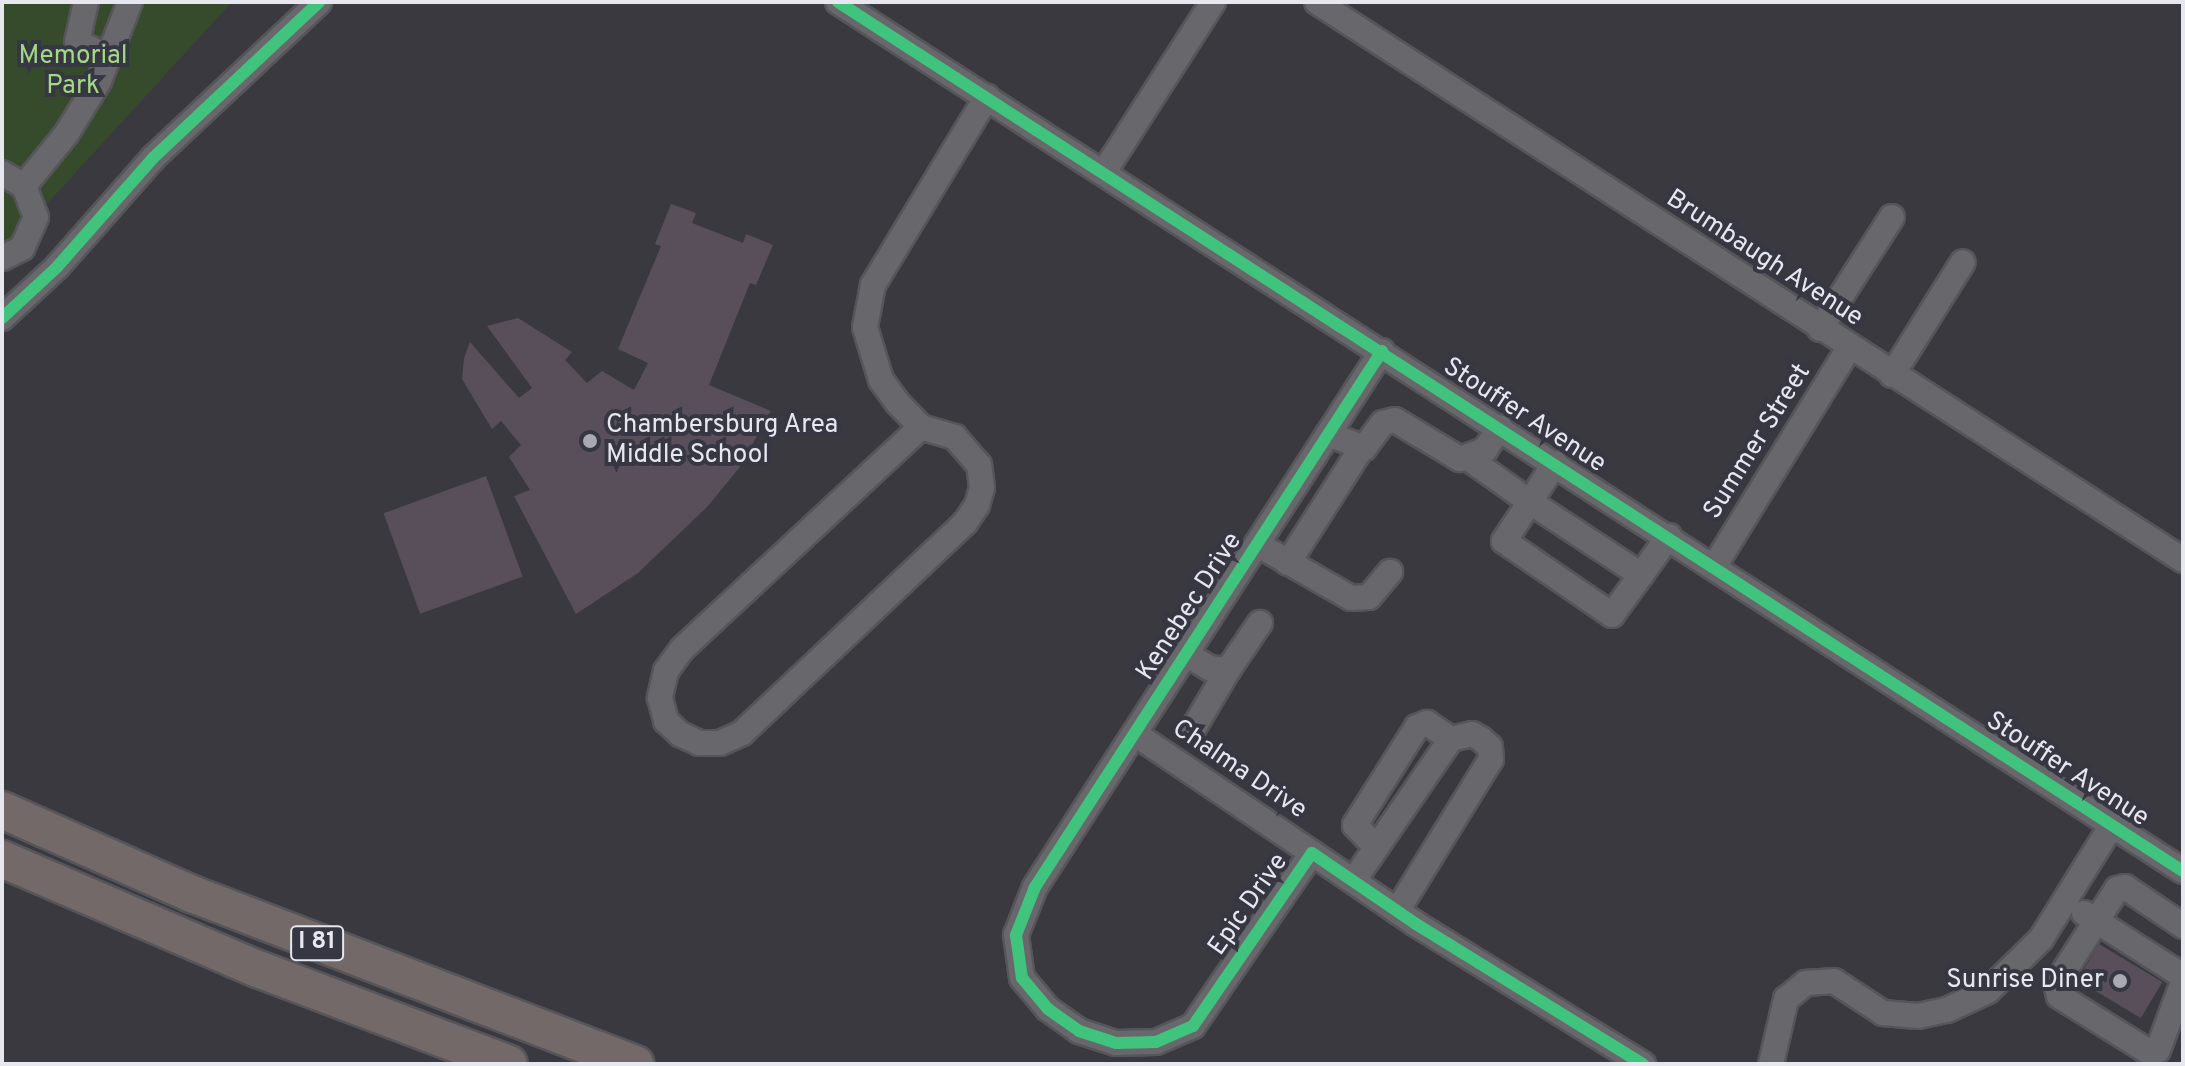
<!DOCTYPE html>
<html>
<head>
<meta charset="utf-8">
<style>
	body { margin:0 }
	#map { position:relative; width:2185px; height:1066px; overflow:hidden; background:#39393f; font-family:Overpass,sans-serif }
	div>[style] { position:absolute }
	.green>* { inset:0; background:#364a2c }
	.building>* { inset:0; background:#594f5a; transform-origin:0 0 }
	.roads { filter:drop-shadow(2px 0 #55555a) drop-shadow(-2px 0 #55555a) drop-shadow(0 2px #55555a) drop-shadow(0 -2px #55555a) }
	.minor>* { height:24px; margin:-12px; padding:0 12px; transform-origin:12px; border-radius:12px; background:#68686c }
	.highway>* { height:36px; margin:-18px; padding:0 18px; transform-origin:18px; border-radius:18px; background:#746969 }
	.cycleway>* { height:12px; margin:-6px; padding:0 6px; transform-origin:6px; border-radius:6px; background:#40c37c }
	.dots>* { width:22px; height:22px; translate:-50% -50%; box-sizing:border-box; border:4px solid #363742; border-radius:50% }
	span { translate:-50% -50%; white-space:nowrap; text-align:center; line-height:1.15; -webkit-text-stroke:8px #363742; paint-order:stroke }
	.shield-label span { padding:2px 6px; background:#363742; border:2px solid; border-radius:6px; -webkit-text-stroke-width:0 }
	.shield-label { font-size:24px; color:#e6e7ef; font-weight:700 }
	.park-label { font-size:26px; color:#a3d986 }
	.street-label { font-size:26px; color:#e6e7ef }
	.poi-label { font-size:26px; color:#e6e7ef }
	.left { translate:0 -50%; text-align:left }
	.right { translate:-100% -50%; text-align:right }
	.frame { position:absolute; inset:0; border:4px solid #e6e7ef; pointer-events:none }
</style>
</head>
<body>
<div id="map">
	<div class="green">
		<i style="clip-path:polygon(2px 2px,232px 2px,2px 253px)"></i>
	</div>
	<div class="building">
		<i style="clip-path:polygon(671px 204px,696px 213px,692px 223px,743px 243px,746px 234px,773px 245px,756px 285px,750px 283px,709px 385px,771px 411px,739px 468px,708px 506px,638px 573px,576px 614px,514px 496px,530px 490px,509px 457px,521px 445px,501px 421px,492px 429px,462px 379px,464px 358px,470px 342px,519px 398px,532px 388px,487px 326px,518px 318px,572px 352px,565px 360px,587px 383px,602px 371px,634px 390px,648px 363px,618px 349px,661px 246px,655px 244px)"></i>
		<i style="left:486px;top:476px;width:107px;height:109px;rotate:70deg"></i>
		<i style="left:2099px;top:944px;width:74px;height:42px;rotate:31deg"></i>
	</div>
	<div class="roads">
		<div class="minor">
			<i style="left:86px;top:2px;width:41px;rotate:102.7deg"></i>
			<i style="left:77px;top:42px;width:34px;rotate:26deg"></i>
			<i style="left:838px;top:2px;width:1601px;rotate:32.87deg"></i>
			<i style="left:1317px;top:2px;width:1030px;rotate:32.8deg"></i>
			<i style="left:1104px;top:172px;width:202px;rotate:-57.3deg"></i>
			<i style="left:2px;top:173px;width:26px;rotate:31deg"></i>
			<i style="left:24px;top:186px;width:33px;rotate:69deg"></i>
			<i style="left:36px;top:217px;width:34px;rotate:114deg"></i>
			<i style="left:22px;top:248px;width:22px;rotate:153deg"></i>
			<i style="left:24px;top:186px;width:68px;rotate:-50.9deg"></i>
			<i style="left:67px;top:133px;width:61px;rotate:-58.4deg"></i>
			<i style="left:99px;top:81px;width:85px;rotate:-68.6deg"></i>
			<i style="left:2px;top:318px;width:75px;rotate:-42.8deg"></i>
			<i style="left:57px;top:267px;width:145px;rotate:-48.6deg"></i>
			<i style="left:153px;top:158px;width:228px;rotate:-43.2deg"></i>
			<i style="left:1820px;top:329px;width:133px;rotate:-57.3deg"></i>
			<i style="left:1382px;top:351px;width:639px;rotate:122.92deg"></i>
			<i style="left:1035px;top:887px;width:52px;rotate:111.6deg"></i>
			<i style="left:1016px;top:935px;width:43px;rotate:82.1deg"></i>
			<i style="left:1022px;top:978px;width:40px;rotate:50deg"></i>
			<i style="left:1048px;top:1009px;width:38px;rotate:35deg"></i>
			<i style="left:1079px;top:1031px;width:39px;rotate:18deg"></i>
			<i style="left:1116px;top:1043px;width:40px;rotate:-1.4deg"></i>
			<i style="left:1156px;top:1042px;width:40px;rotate:-23.4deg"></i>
			<i style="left:1193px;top:1026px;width:210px;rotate:-55.5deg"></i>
			<i style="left:1312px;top:853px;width:126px;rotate:34.3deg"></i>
			<i style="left:1416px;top:924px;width:267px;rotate:31.7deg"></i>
			<i style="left:1892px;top:375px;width:133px;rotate:-57.9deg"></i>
			<i style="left:921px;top:427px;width:326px;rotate:137.1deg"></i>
			<i style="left:682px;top:649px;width:27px;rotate:126deg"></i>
			<i style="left:666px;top:671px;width:28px;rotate:103deg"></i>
			<i style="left:660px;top:698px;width:24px;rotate:75deg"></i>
			<i style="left:666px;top:721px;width:19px;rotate:43deg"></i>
			<i style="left:680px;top:734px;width:21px;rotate:25deg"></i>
			<i style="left:699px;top:743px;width:21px"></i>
			<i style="left:720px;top:743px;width:24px;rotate:-24deg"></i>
			<i style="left:742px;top:733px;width:306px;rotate:-43.3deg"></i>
			<i style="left:965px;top:523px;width:22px;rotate:-56deg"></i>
			<i style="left:977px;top:505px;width:18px;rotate:-74deg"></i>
			<i style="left:982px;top:488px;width:23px;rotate:-97deg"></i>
			<i style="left:979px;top:465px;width:37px;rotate:-131deg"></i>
			<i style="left:955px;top:437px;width:35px;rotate:-164deg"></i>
			<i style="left:921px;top:427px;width:35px;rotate:-134deg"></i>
			<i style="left:897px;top:402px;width:27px;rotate:-126deg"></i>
			<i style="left:881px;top:380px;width:55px;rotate:-106.8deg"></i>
			<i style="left:865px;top:327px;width:43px;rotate:-79.2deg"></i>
			<i style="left:873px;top:285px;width:220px;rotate:-58.8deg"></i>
			<i style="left:1328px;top:434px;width:39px;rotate:21deg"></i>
			<i style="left:1364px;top:448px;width:31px;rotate:-53deg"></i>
			<i style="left:1383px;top:423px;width:12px;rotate:-14deg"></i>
			<i style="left:1395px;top:420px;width:76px;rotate:31deg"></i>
			<i style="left:1460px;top:459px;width:27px;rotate:-20deg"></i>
			<i style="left:1485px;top:450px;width:27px;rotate:-57deg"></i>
			<i style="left:1468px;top:458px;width:76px;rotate:35.4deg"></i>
			<i style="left:1530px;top:502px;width:47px;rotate:123.7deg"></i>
			<i style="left:1504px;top:541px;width:131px;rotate:34.4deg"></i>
			<i style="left:1612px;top:615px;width:49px;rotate:-54.1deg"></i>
			<i style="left:1555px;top:463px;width:46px;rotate:122.7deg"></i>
			<i style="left:1530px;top:502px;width:133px;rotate:33.3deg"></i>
			<i style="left:1641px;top:575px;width:48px;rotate:-54.3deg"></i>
			<i style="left:1257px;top:544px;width:108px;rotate:29.9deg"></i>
			<i style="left:1351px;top:598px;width:18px;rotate:-3deg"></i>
			<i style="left:1369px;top:597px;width:33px;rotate:-50deg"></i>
			<i style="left:1288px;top:563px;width:135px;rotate:-57.4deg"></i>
			<i style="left:1715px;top:565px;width:255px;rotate:-58.3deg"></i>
			<i style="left:1186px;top:654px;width:27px;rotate:31deg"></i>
			<i style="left:1209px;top:668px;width:19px;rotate:6deg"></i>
			<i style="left:1228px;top:670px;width:57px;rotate:-55.8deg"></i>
			<i style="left:1193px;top:729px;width:69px;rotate:-59.3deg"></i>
			<i style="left:1135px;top:734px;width:213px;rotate:33.9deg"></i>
			<i style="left:1375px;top:846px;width:29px;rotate:-134deg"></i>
			<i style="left:1355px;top:825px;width:116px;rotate:-57.7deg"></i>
			<i style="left:1417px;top:727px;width:11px;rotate:-22deg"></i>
			<i style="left:1427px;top:723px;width:29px;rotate:34deg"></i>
			<i style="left:1354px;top:880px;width:171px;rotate:-55.5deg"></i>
			<i style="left:1451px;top:739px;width:22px;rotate:-13deg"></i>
			<i style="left:1472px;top:734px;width:10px;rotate:29deg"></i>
			<i style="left:1481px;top:739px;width:12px;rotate:42deg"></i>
			<i style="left:1490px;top:747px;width:12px;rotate:85deg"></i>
			<i style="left:1491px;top:759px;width:179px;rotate:121.7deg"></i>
			<i style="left:2084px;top:913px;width:117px;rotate:32.5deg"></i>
			<i style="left:2183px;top:926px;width:70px;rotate:-146.1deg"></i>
			<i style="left:2125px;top:887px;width:8px;rotate:166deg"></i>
			<i style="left:2117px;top:889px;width:113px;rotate:122.7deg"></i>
			<i style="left:2056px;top:984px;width:12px;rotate:76deg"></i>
			<i style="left:2059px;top:996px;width:106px;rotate:31.9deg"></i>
			<i style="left:2149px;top:1052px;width:9px;rotate:-13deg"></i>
			<i style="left:2158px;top:1050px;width:72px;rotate:-69.8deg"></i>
			<i style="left:1771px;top:1064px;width:67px;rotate:-77deg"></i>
			<i style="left:1786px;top:999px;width:26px;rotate:-39deg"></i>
			<i style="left:1806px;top:983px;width:28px;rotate:-4deg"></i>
			<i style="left:1834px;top:981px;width:59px;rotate:33.1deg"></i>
			<i style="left:1883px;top:1013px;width:35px;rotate:5deg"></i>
			<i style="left:1918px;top:1016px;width:30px;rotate:-12deg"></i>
			<i style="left:1947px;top:1010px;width:45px;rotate:-24.9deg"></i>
			<i style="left:1988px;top:991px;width:74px;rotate:-44.5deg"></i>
			<i style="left:2041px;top:939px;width:134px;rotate:-58.1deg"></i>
		</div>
		<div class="highway">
			<i style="left:2px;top:810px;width:208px;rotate:23.9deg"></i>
			<i style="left:192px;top:894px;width:475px;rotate:21deg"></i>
			<i style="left:2px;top:859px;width:279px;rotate:23.3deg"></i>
			<i style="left:258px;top:969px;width:268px;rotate:20.7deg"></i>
		</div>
	</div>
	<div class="cycleway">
		<i style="left:838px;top:2px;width:1601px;rotate:32.87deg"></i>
		<i style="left:2px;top:318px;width:75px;rotate:-42.8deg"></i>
		<i style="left:57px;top:267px;width:145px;rotate:-48.6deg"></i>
		<i style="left:153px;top:158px;width:228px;rotate:-43.2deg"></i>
		<i style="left:1382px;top:351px;width:639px;rotate:122.92deg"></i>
		<i style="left:1035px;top:887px;width:52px;rotate:111.6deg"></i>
		<i style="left:1016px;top:935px;width:43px;rotate:82.1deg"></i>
		<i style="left:1022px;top:978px;width:40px;rotate:50deg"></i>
		<i style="left:1048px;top:1009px;width:38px;rotate:35deg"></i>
		<i style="left:1079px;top:1031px;width:39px;rotate:18deg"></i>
		<i style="left:1116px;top:1043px;width:40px;rotate:-1.4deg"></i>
		<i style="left:1156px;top:1042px;width:40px;rotate:-23.4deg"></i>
		<i style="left:1193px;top:1026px;width:210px;rotate:-55.5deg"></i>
		<i style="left:1312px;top:853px;width:126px;rotate:34.3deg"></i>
		<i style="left:1416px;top:924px;width:267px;rotate:31.7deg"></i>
	</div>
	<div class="dots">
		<i style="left:590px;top:441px;background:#a9aab1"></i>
		<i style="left:2120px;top:981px;background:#a9aab1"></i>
	</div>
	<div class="shield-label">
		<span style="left:317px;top:943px">I 81</span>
	</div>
	<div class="park-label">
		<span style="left:73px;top:72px">Memorial<br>Park</span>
	</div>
	<div class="street-label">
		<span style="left:1764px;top:259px;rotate:33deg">Brumbaugh Avenue</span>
		<span style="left:1524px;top:416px;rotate:33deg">Stouffer Avenue</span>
		<span style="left:1758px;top:442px;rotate:-58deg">Summer Street</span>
		<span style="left:1190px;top:607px;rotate:-57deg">Kenebec Drive</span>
		<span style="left:1239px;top:770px;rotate:34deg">Chalma Drive</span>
		<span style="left:2067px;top:770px;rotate:33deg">Stouffer Avenue</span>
		<span style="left:1249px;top:905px;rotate:-55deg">Epic Drive</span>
	</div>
	<div class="poi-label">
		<span class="left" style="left:606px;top:441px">Chambersburg Area<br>Middle School</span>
		<span class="right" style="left:2104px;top:981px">Sunrise Diner</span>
	</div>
	<div class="frame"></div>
</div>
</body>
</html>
